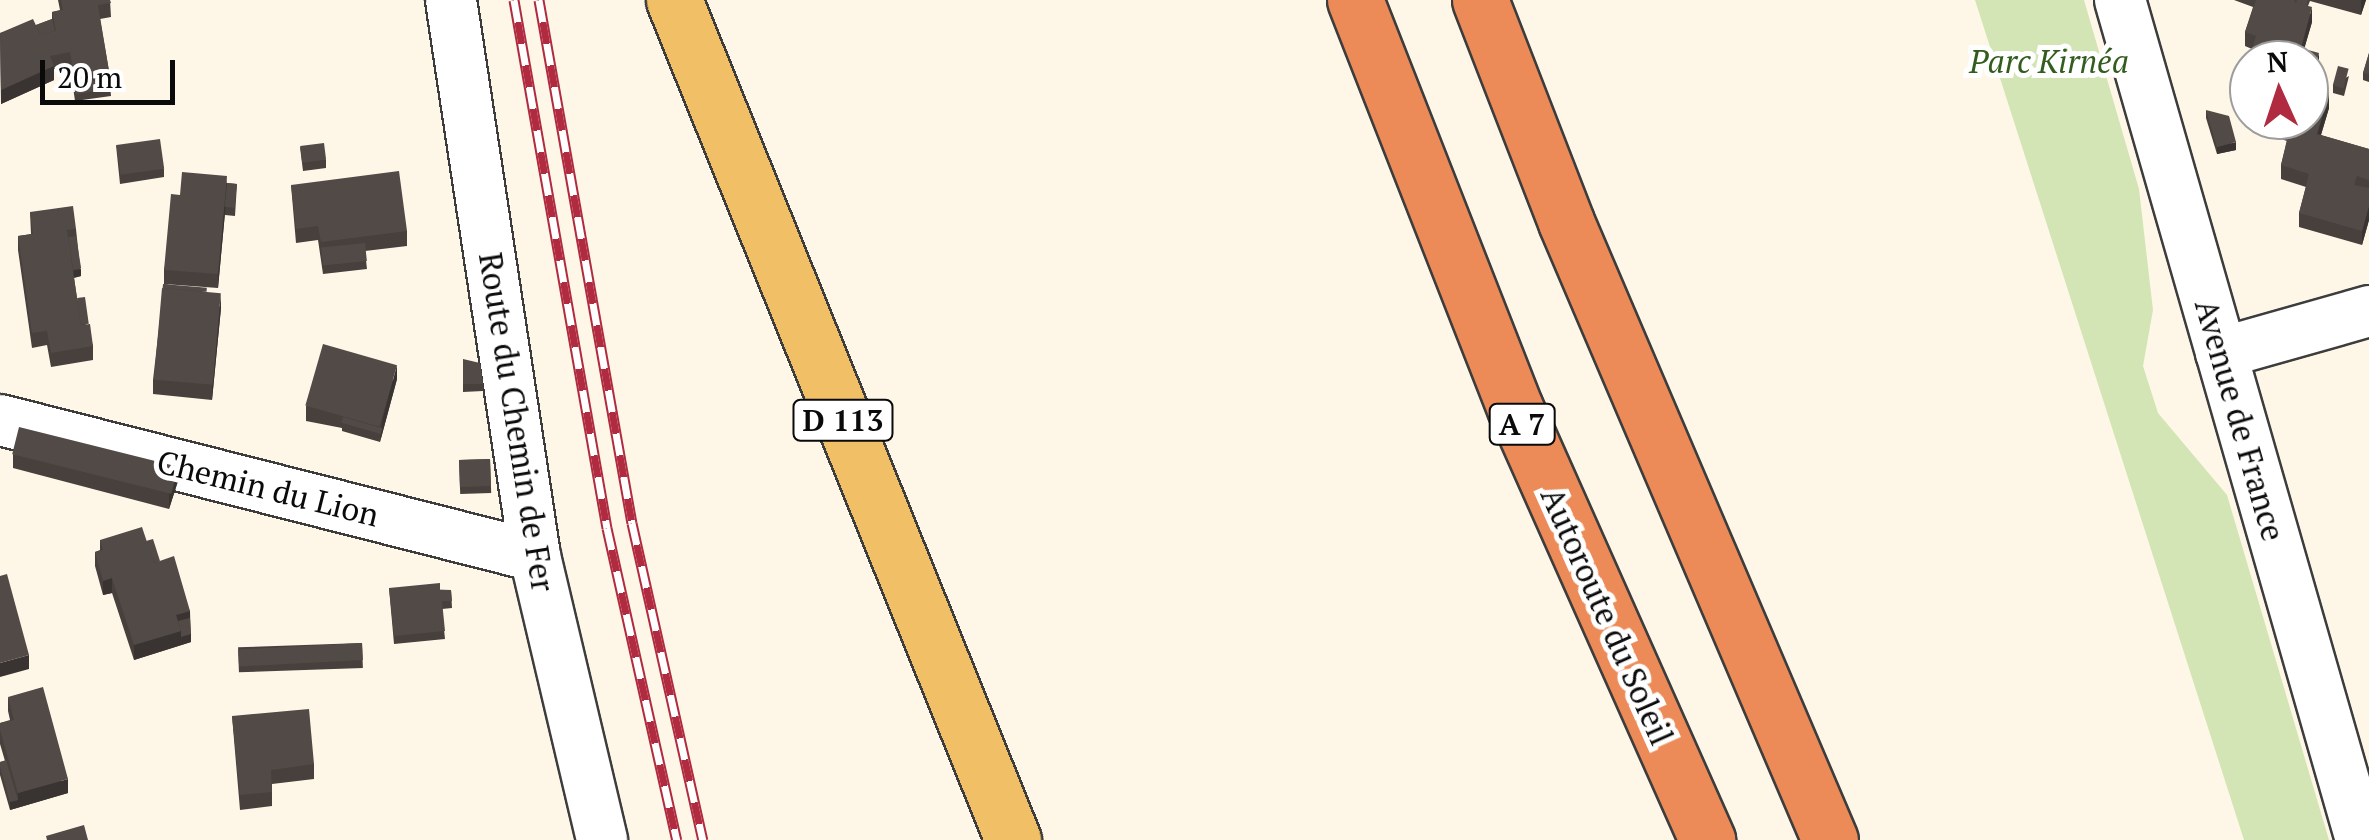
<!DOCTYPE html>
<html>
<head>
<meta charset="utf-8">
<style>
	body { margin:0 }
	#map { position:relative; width:2369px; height:840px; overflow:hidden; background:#fef7e8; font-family:"PT Serif",serif }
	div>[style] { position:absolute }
	.green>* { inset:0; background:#d3e5b5 }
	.roads { filter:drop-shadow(2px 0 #3d3d3d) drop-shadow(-2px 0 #3d3d3d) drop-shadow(0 2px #3d3d3d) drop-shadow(0 -2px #3d3d3d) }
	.minor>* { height:50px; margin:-25px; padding:0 25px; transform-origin:25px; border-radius:25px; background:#fff }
	.primary>* { height:55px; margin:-27.5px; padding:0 27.5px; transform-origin:27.5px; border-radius:27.5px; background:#f1bf65 }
	.motorway>* { height:55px; margin:-27.5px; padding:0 27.5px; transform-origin:27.5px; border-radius:27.5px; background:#ec8b58 }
	.rail>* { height:11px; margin-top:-5.5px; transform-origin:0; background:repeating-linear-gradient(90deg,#fff 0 22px,#b12b40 0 44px); box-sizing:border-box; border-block:2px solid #b12b40 }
	.wall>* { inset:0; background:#47403d; transform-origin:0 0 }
	.shaded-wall>* { inset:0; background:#393432 }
	.building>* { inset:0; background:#524a47; transform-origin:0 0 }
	span { translate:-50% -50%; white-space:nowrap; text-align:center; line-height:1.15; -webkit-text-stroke:10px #fff; paint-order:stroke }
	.shield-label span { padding:2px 8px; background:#fff; border:2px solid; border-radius:8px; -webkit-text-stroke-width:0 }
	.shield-label { font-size:30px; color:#0a0a0a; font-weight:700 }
	.park-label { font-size:32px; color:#335d1f; font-style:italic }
	.street-label { font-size:32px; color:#0a0a0a }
	.north { position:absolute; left:2229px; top:40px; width:100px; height:100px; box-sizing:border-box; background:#fff; border:2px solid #9d9d9d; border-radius:50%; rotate:357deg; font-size:28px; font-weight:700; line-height:40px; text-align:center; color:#0a0a0a }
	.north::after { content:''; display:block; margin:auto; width:35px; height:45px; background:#b12b40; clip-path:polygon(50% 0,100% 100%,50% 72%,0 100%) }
	.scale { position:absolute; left:40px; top:60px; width:135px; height:45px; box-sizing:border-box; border:5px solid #0a0a0a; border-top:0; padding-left:12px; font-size:30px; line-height:35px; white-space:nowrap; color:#0a0a0a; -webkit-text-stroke:8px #fff; paint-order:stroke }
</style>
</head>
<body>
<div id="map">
	<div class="green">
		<i style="clip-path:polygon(1975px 0,2084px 0,2139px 189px,2153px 310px,2143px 366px,2158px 413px,2227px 495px,2329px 840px,2244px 840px)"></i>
	</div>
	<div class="roads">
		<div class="minor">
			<i style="left:451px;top:0;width:562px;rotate:81.41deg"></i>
			<i style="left:535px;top:556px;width:292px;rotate:76.7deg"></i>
			<i style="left:2120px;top:0;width:874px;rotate:73.99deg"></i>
			<i style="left:2221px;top:353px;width:154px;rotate:-15.8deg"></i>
			<i style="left:0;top:420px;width:552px;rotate:14.26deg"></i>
		</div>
		<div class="primary">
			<i style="left:674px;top:0;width:906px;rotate:68.02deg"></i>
		</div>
		<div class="motorway">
			<i style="left:1355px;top:0;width:438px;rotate:68.6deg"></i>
			<i style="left:1515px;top:408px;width:473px;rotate:66deg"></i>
			<i style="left:1480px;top:0;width:238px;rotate:68.8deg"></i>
			<i style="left:1566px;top:222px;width:672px;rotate:66.87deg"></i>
		</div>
	</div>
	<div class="rail">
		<i style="left:514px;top:0;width:536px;rotate:80.01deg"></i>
		<i style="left:607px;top:528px;width:320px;rotate:77.4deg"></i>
		<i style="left:539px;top:0;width:531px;rotate:79.92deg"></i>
		<i style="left:632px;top:523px;width:325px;rotate:77.4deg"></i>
	</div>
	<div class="wall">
		<i style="clip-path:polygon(58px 0,110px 0,111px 17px,100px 19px,109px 71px,111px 96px,75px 101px,70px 66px,54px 69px,54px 80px,1px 104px,0 33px,36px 25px,52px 19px,52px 12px,60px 10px)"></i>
		<i style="clip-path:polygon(2234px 0,2366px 0,2361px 15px,2310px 1px,2308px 6px,2312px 22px,2304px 49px,2319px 68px,2312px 89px,2329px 108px,2321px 135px,2369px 149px,2369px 220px,2362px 245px,2299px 227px,2299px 213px,2306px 187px,2281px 179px,2281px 165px,2287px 141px,2263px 133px,2263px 120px,2309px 120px,2252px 49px,2245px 46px,2245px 32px,2253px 7px)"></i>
		<i style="clip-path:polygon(2369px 53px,2369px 82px,2363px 80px,2363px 73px)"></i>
		<i style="clip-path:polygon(2249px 60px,2249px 91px,2244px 90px,2244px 76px)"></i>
		<i style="clip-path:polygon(2349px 76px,2344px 96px,2333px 93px,2333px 85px)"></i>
		<i style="clip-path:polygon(2206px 110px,2236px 150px,2217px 154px,2206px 118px)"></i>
		<i style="clip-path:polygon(116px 145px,164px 169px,164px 177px,120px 184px)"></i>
		<i style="clip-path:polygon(300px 147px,326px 160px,326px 168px,303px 171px)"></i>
		<i style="clip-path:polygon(227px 183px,237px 184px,235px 216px,225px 215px,225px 213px,218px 288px,164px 284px,207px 292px,221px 308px,212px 400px,153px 394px,153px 380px,164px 284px,164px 270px,180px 195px)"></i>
		<i style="clip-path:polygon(291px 185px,407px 231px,407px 246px,365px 251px,367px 269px,323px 274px,318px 240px,296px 243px)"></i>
		<i style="clip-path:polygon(30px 212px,76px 229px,81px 276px,74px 278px,77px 298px,93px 346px,93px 360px,51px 367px,47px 345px,32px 348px,18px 250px,18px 236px,31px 234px)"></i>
		<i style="clip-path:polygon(463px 359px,483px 384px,483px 391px,463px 392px)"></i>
		<i style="clip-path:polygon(397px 379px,380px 442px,342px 431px,342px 428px,306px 421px,306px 406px)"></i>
		<i style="clip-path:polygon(13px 454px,178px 481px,169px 509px,13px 468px)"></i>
		<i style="left:490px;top:459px;width:34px;height:31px;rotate:88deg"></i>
		<i style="clip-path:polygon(100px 540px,146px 541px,190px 611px,191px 642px,134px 660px,112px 593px,103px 595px,95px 566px,95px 552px,100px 550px)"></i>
		<i style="clip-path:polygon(389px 588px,451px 590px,452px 608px,442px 609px,445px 639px,394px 644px)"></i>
		<i style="left:362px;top:643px;width:25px;height:124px;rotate:88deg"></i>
		<i style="clip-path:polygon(8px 697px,68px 793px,10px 810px,0 775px,0 762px,5px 761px,0 744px,0 723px,10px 720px,8px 711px)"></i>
		<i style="clip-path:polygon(232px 716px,314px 764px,314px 779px,272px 784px,272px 806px,240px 810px)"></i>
	</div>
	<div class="shaded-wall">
		<i style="clip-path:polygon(2361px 0,2366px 0,2361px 15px)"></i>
		<i style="clip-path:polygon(2312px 7px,2312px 22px,2301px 60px,2301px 48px)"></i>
		<i style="clip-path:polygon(2319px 53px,2319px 68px,2309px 100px,2309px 86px)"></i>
		<i style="clip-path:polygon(54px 66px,54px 80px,1px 104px,1px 90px)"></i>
		<i style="clip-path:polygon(2329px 94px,2329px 108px,2317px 148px,2317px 134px)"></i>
		<i style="clip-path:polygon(2236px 142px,2236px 150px,2217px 154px,2217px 147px)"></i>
		<i style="clip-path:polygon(227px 176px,227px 191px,218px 288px,218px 274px)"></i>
		<i style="clip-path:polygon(2369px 206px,2369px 220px,2362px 245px,2362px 231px)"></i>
		<i style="clip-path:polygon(81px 269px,81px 276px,72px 278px,72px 271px)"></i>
		<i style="clip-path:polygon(221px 293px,221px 308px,212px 400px,212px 386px)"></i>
		<i style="clip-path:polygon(397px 365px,397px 379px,380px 442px,382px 421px)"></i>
		<i style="clip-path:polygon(178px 467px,178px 481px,169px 509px,169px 495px)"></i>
		<i style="clip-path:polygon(112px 578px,112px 593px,103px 595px,103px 581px)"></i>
		<i style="clip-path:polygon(190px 611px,190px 625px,178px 629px,176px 615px)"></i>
		<i style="clip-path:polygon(181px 631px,191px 634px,191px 642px,134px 660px,134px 645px)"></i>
		<i style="clip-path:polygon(29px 655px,29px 669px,0 677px,0 663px)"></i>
		<i style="clip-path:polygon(68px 779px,68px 793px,10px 810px,10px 802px,18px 800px,18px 793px)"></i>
	</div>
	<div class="building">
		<i style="clip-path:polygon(61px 0,110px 0,111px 3px,98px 5px,109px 71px,74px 77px,70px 52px,50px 56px,54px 66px,1px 90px,0 33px,33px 19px,40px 34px,56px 31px,52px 12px,63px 10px)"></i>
		<i style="clip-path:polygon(2256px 0,2295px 0,2294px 2px,2312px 7px,2301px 48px,2319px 53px,2309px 86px,2309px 60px,2249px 60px,2249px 77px,2244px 76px,2256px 36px,2245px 32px)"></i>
		<i style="clip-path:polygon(2297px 0,2308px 0,2306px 6px,2296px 3px)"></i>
		<i style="clip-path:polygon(52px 19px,55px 31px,40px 34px,36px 25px)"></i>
		<i style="clip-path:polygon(2369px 53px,2369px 74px,2363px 73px)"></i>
		<i style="left:2338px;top:66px;width:11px;height:20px;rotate:15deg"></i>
		<i style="left:109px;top:78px;width:10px;height:36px;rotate:79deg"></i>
		<i style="clip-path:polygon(2309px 88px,2329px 94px,2317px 134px,2369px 149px,2369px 180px,2357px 176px,2354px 185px,2369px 188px,2369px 206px,2362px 231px,2299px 213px,2309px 174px,2281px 165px,2290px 127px,2266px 120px,2309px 120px)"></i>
		<i style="clip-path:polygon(2206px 110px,2229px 116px,2236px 142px,2217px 147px)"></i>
		<i style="left:160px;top:139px;width:30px;height:44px;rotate:82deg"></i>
		<i style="left:324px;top:143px;width:17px;height:24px;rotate:83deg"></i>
		<i style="clip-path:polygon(399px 171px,407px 231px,321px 242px,318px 226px,296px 229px,291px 185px)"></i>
		<i style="clip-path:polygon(182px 172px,227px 176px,218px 274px,164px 270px,171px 194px,180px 195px)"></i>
		<i style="left:227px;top:183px;width:10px;height:24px;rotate:6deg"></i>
		<i style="clip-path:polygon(73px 206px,76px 229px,67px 230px,76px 291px,81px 325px,90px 324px,93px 346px,51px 353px,47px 331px,32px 333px,18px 236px,33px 234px,30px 212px)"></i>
		<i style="left:76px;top:236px;width:33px;height:8px;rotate:81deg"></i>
		<i style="left:365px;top:243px;width:18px;height:44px;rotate:84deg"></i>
		<i style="left:163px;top:284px;width:44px;height:4px;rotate:5deg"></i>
		<i style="left:162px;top:288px;width:59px;height:92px;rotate:5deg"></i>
		<i style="left:85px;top:297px;width:27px;height:8px;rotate:82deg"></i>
		<i style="left:323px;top:344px;width:77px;height:64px;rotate:16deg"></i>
		<i style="clip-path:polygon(463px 359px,480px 363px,483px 384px,463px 384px)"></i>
		<i style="left:343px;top:417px;width:41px;height:6px;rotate:16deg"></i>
		<i style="left:19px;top:427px;width:164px;height:28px;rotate:14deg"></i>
		<i style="left:490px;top:459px;width:27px;height:31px;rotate:88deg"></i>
		<i style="clip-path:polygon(142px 527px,154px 563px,174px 556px,190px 611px,176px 615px,181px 631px,134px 645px,112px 578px,103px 581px,95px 552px,103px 550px,100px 540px)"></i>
		<i style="clip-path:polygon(153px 539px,160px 561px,154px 563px,146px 541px)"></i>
		<i style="clip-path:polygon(7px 574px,29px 655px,0 663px,0 576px)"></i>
		<i style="clip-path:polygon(440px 583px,440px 590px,451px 590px,452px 601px,442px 601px,445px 631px,394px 636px,389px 588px)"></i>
		<i style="clip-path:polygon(190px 618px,191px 634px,181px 637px,181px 631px,178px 621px)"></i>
		<i style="left:362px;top:643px;width:17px;height:124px;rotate:87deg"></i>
		<i style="clip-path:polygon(43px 687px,68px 779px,18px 793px,0 730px,0 723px,14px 720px,8px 697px)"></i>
		<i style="clip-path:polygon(309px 709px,314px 764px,271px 770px,272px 792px,240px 795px,232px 716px)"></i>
		<i style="clip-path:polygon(6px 760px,18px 800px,10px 802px,0 767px,0 762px)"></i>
		<i style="clip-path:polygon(84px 825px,88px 840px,47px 840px,46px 836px)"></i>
	</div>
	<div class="shield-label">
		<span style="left:843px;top:420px">D 113</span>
		<span style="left:1522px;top:424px">A 7</span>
	</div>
	<div class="park-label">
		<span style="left:2049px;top:61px">Parc Kirnéa</span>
	</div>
	<div class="street-label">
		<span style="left:2240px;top:420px;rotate:74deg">Avenue de France</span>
		<span style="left:517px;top:422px;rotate:81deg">Route du Chemin de Fer</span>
		<span style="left:268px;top:488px;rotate:14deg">Chemin du Lion</span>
		<span style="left:1607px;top:616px;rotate:66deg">Autoroute du Soleil</span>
	</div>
	<div class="north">N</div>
	<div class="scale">20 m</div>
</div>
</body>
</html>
